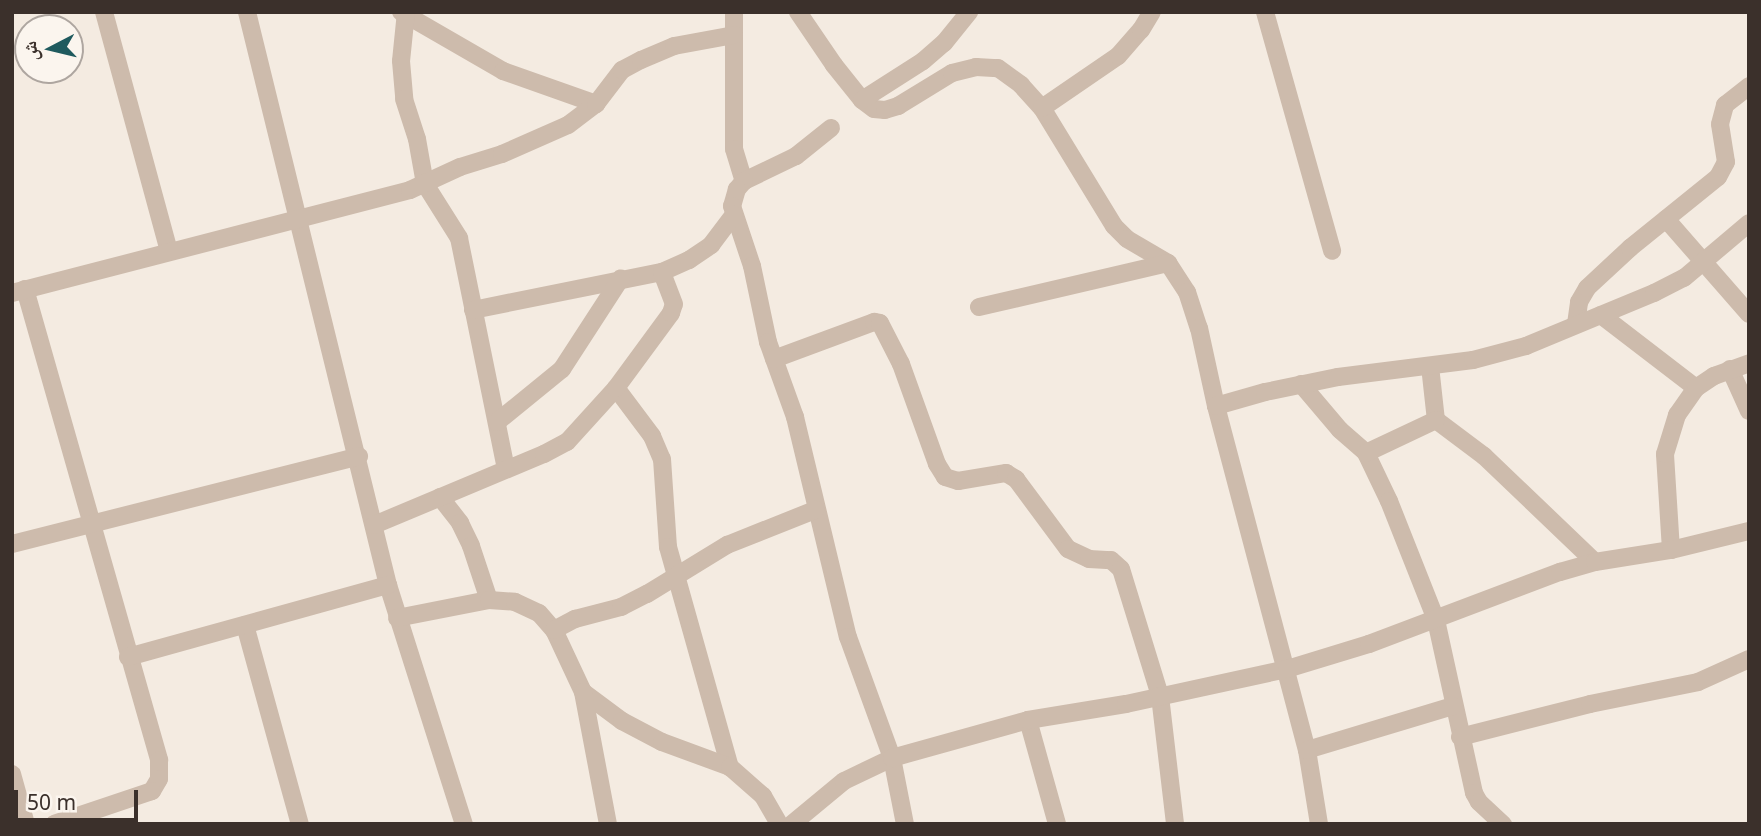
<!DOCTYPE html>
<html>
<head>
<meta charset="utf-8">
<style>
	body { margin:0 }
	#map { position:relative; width:1761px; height:836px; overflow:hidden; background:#f4ebe1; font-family:"Noto Sans","Noto Naskh Arabic",sans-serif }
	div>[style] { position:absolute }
	.minor>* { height:18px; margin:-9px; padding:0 9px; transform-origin:9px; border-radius:9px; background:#cdbbac }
	.tertiary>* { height:18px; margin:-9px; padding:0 9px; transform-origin:9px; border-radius:9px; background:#cdbbac }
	span { translate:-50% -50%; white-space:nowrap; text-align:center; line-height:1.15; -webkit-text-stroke:6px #fbf5ee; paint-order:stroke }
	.frame { position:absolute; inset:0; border:14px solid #3b302b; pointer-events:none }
	.north { position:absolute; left:14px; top:14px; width:70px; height:70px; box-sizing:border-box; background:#fbf5ee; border:2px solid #aea6a0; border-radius:50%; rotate:263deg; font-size:19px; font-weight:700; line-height:28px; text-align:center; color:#3b302b }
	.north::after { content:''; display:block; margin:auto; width:24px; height:32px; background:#1f5a5e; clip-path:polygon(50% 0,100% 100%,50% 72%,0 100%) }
	.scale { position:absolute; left:14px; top:790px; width:124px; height:32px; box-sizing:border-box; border:4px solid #3b302b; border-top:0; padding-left:9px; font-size:21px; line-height:24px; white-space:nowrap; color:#3b302b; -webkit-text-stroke:5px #fbf5ee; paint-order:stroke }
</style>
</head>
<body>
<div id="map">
	<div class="minor">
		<i style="left:104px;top:12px;width:248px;rotate:74.8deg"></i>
		<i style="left:247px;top:12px;width:590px;rotate:76.18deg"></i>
		<i style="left:388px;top:585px;width:251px;rotate:72.4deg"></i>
		<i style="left:401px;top:12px;width:118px;rotate:30deg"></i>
		<i style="left:503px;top:71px;width:99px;rotate:19.5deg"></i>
		<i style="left:406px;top:12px;width:49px;rotate:95.8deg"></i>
		<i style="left:401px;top:61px;width:38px;rotate:85deg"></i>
		<i style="left:404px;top:99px;width:42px;rotate:72deg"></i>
		<i style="left:417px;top:139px;width:46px;rotate:79.9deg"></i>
		<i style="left:425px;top:184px;width:64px;rotate:57.8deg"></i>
		<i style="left:459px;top:238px;width:236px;rotate:78.5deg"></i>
		<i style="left:734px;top:12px;width:137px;rotate:90deg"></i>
		<i style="left:734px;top:149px;width:34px;rotate:73deg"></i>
		<i style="left:798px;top:12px;width:64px;rotate:55.8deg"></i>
		<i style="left:834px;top:65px;width:45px;rotate:51.3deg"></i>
		<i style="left:862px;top:100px;width:15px;rotate:37deg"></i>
		<i style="left:874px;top:109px;width:11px;rotate:5deg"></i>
		<i style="left:885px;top:110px;width:14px;rotate:-17deg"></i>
		<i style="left:898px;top:106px;width:63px;rotate:-31.4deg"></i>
		<i style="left:952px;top:73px;width:25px;rotate:-14deg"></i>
		<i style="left:976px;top:67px;width:22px;rotate:3deg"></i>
		<i style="left:998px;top:68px;width:29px;rotate:36deg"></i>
		<i style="left:1021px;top:85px;width:31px;rotate:48deg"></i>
		<i style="left:1042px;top:108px;width:138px;rotate:58.6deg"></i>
		<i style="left:1114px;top:226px;width:18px;rotate:45deg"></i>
		<i style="left:1127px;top:239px;width:48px;rotate:30.3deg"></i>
		<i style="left:1168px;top:263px;width:35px;rotate:57deg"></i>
		<i style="left:1187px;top:292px;width:38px;rotate:72deg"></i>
		<i style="left:1199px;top:328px;width:80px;rotate:77.7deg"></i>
		<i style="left:1216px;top:406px;width:356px;rotate:75.2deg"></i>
		<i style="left:1307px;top:750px;width:75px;rotate:80.8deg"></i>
		<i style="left:1265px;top:12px;width:248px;rotate:74.3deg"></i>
		<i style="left:862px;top:100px;width:72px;rotate:-32.6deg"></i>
		<i style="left:923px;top:61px;width:28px;rotate:-41deg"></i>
		<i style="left:944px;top:43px;width:40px;rotate:-51deg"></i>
		<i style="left:1042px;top:108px;width:92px;rotate:-34.4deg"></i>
		<i style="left:1118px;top:56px;width:35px;rotate:-49deg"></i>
		<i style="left:1141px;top:30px;width:21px;rotate:-59deg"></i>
		<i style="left:831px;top:128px;width:45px;rotate:141.3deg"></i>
		<i style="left:796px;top:156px;width:58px;rotate:154.3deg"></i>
		<i style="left:744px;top:181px;width:11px;rotate:131deg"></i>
		<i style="left:737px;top:189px;width:18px;rotate:106deg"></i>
		<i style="left:732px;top:206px;width:63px;rotate:71.6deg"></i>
		<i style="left:752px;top:266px;width:78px;rotate:78.1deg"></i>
		<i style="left:768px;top:342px;width:80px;rotate:70.2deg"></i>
		<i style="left:795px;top:417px;width:226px;rotate:76.5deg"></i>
		<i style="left:848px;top:637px;width:129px;rotate:70deg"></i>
		<i style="left:892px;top:758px;width:67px;rotate:78.9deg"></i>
		<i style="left:1666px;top:219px;width:126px;rotate:48.9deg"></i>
		<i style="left:25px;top:289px;width:490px;rotate:74.1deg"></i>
		<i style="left:159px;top:760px;width:19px;rotate:90deg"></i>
		<i style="left:159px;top:779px;width:14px;rotate:120deg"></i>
		<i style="left:152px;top:791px;width:103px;rotate:161.4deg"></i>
		<i style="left:12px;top:293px;width:411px;rotate:-14.5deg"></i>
		<i style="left:410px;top:190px;width:55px;rotate:-24.7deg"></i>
		<i style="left:460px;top:167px;width:44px;rotate:-17.2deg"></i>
		<i style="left:502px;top:154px;width:72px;rotate:-23.7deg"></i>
		<i style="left:568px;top:125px;width:35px;rotate:-37deg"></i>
		<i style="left:596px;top:104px;width:43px;rotate:-52.6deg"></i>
		<i style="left:622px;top:70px;width:21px;rotate:-28deg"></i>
		<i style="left:641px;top:60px;width:36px;rotate:-23deg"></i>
		<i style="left:674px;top:46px;width:61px;rotate:-10.4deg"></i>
		<i style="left:979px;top:307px;width:194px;rotate:-13.1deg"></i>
		<i style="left:473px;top:310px;width:193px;rotate:-11.4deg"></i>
		<i style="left:662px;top:272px;width:30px;rotate:-24deg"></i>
		<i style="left:689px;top:260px;width:27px;rotate:-34deg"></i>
		<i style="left:711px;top:245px;width:38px;rotate:-53deg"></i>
		<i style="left:1601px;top:315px;width:120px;rotate:37.5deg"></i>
		<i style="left:1576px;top:324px;width:22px;rotate:-82deg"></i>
		<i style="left:1579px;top:302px;width:16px;rotate:-60deg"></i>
		<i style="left:1587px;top:288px;width:59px;rotate:-42.9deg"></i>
		<i style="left:1630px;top:248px;width:113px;rotate:-38.9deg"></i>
		<i style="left:1718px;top:177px;width:17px;rotate:-62deg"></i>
		<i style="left:1726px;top:162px;width:38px;rotate:-99deg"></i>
		<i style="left:1720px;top:124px;width:20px;rotate:-75deg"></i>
		<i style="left:1725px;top:105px;width:31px;rotate:-38deg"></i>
		<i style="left:774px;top:359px;width:107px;rotate:-20.3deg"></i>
		<i style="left:874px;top:322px;width:6px;rotate:9deg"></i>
		<i style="left:880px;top:323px;width:46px;rotate:62.9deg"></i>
		<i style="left:901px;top:364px;width:106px;rotate:70.2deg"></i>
		<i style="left:937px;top:464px;width:15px;rotate:58deg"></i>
		<i style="left:945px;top:477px;width:14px;rotate:17deg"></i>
		<i style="left:958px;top:481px;width:49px;rotate:-9.5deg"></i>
		<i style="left:1006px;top:473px;width:12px;rotate:31deg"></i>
		<i style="left:1016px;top:479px;width:87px;rotate:53.4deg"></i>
		<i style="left:1068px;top:549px;width:23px;rotate:25deg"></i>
		<i style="left:1089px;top:559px;width:22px;rotate:3deg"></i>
		<i style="left:1111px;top:560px;width:13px;rotate:42deg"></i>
		<i style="left:1121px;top:569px;width:133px;rotate:72.9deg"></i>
		<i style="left:1160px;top:696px;width:129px;rotate:83.3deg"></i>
		<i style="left:1430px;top:366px;width:54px;rotate:83.7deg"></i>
		<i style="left:1436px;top:420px;width:60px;rotate:36.9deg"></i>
		<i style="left:1484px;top:456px;width:153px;rotate:43.7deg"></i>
		<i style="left:1730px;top:369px;width:46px;rotate:65.7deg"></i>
		<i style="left:1301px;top:384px;width:60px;rotate:49.7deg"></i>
		<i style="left:1340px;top:430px;width:35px;rotate:41deg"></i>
		<i style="left:1366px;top:453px;width:53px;rotate:64.4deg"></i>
		<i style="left:1389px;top:501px;width:128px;rotate:68.4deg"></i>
		<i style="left:1436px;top:620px;width:177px;rotate:77.6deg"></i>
		<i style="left:1474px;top:793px;width:10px;rotate:61deg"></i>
		<i style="left:1479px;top:802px;width:33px;rotate:43deg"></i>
		<i style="left:616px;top:388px;width:60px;rotate:53.1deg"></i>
		<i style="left:652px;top:436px;width:25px;rotate:67deg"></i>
		<i style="left:662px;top:459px;width:88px;rotate:86.1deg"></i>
		<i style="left:668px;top:547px;width:229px;rotate:74.3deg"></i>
		<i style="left:1216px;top:406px;width:51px;rotate:-15.9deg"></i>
		<i style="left:1265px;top:392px;width:75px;rotate:-11.6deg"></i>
		<i style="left:1338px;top:377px;width:136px;rotate:-7.2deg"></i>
		<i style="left:1473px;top:360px;width:55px;rotate:-14.8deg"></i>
		<i style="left:1526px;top:346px;width:139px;rotate:-22.5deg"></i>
		<i style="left:1654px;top:293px;width:34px;rotate:-27deg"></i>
		<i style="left:1684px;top:278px;width:85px;rotate:-40.2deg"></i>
		<i style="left:497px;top:422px;width:84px;rotate:-39.2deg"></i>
		<i style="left:562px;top:369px;width:108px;rotate:-57deg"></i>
		<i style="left:1366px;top:453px;width:77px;rotate:-25.2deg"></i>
		<i style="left:440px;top:497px;width:33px;rotate:52deg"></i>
		<i style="left:460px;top:523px;width:25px;rotate:64deg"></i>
		<i style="left:471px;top:546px;width:57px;rotate:71.6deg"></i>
		<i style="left:374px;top:525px;width:184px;rotate:-22.7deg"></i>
		<i style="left:544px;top:454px;width:26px;rotate:-28deg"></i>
		<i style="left:567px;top:442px;width:73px;rotate:-47.8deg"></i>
		<i style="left:616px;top:388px;width:93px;rotate:-53.7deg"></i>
		<i style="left:671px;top:313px;width:9px;rotate:-72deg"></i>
		<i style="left:674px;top:304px;width:34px;rotate:-111deg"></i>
		<i style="left:12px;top:544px;width:358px;rotate:-14.2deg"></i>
		<i style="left:1671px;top:550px;width:96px;rotate:-93.6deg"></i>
		<i style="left:1665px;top:454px;width:41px;rotate:-72.9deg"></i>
		<i style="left:1677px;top:415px;width:33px;rotate:-55deg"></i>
		<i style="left:1696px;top:388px;width:22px;rotate:-34deg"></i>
		<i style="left:1714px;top:376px;width:37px;rotate:-20deg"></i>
		<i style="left:397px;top:618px;width:94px;rotate:-11.1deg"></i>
		<i style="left:489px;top:600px;width:26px;rotate:4deg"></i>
		<i style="left:515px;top:602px;width:26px;rotate:25deg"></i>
		<i style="left:539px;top:613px;width:23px;rotate:49deg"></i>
		<i style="left:554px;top:630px;width:68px;rotate:64.9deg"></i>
		<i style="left:583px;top:692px;width:49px;rotate:36.6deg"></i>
		<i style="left:622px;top:721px;width:45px;rotate:27.7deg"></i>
		<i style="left:662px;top:742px;width:72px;rotate:20.2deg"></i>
		<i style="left:730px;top:767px;width:44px;rotate:41.3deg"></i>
		<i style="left:763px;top:796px;width:32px;rotate:60deg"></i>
		<i style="left:245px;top:625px;width:206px;rotate:74.6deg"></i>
		<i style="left:554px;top:630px;width:24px;rotate:-28deg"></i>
		<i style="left:575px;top:619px;width:48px;rotate:-14.6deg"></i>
		<i style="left:621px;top:607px;width:29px;rotate:-27deg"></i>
		<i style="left:647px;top:594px;width:94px;rotate:-31.5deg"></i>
		<i style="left:727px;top:545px;width:95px;rotate:-21.7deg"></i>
		<i style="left:128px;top:657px;width:270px;rotate:-15.5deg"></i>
		<i style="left:583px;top:692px;width:134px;rotate:79.3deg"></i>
		<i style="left:1028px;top:720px;width:108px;rotate:74.4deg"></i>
		<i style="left:1460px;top:737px;width:134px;rotate:-14.2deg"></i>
		<i style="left:1590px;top:704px;width:110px;rotate:-11.5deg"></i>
		<i style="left:1698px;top:682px;width:56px;rotate:-24.3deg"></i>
		<i style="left:1307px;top:750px;width:152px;rotate:-16.8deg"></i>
		<i style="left:792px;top:824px;width:67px;rotate:-39.6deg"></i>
		<i style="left:844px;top:781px;width:53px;rotate:-25.6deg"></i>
		<i style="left:892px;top:758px;width:141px;rotate:-15.6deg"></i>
		<i style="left:1028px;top:720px;width:99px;rotate:-9.3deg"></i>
		<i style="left:1126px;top:704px;width:165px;rotate:-12.3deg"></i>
		<i style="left:1287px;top:669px;width:86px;rotate:-17deg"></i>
		<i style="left:1369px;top:644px;width:204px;rotate:-20.7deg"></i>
		<i style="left:1560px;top:572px;width:36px;rotate:-16deg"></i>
		<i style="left:1595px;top:562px;width:77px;rotate:-9deg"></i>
		<i style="left:1671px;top:550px;width:80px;rotate:-13.7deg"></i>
	</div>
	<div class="tertiary">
		<i style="left:12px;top:774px;width:52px;rotate:74.4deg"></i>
	</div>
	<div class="frame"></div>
	<div class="north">ش</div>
	<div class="scale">50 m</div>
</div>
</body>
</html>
